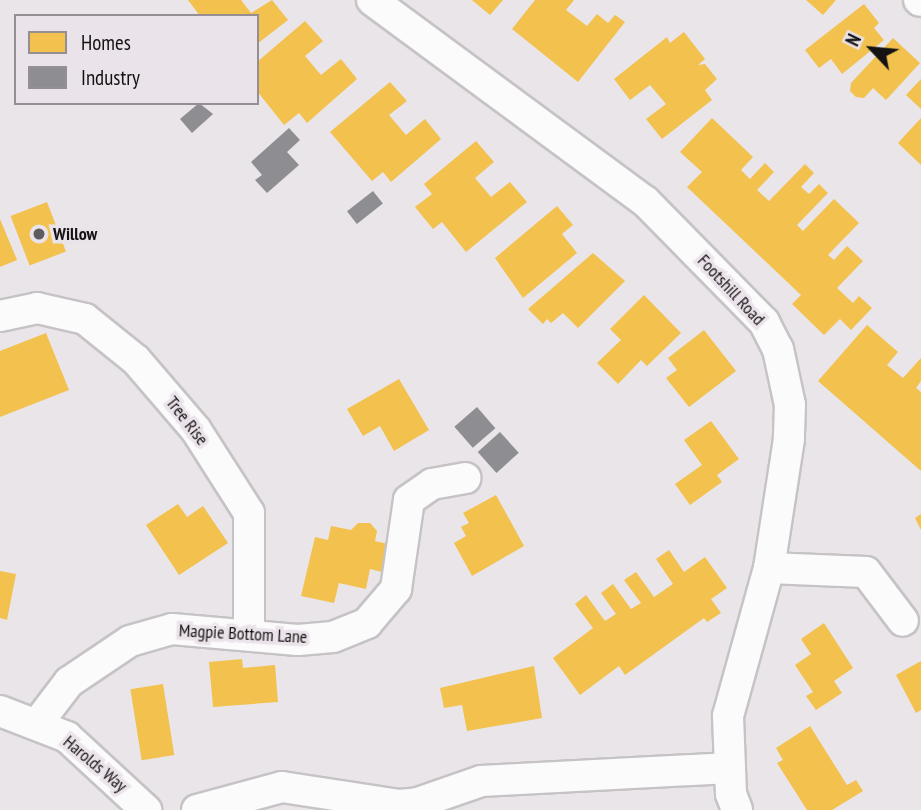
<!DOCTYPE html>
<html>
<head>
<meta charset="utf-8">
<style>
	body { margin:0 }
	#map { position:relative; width:921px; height:810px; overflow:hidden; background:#e9e5e9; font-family:"PT Sans Narrow",sans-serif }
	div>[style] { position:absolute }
	.homes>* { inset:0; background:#f2c14e; transform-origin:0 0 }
	.industry>* { inset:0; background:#8d8d92; transform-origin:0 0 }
	.roads { filter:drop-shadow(2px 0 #c6c3c6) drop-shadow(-2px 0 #c6c3c6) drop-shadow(0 2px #c6c3c6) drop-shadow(0 -2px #c6c3c6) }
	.minor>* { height:30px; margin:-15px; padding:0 15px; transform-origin:15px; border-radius:15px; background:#fcfbfc }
	.dots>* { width:19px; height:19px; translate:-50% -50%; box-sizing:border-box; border:4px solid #ebe3ea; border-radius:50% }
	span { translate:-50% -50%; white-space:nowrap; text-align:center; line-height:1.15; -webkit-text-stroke:7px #ebe3ea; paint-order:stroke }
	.poi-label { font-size:18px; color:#151214; font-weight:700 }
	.left { translate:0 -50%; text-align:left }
	.street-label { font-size:18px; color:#151214 }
	.legend { position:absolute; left:14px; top:14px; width:245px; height:91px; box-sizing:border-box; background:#ebe3ea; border:2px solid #958f94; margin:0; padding:9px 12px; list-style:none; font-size:21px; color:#151214 }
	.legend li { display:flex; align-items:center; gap:14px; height:35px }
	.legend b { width:35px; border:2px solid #958f94 }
	.north { position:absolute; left:837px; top:14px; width:70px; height:70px; -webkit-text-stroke:5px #ebe3ea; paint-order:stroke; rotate:296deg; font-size:19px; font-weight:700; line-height:28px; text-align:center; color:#151214 }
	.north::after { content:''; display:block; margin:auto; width:24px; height:32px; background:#151214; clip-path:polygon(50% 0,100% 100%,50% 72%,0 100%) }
</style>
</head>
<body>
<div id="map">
	<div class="homes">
		<i style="clip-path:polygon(188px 0,241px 0,251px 13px,272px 0,288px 20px,257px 44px,257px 16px,200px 16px)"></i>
		<i style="clip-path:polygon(472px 0,503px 0,490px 15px)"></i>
		<i style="clip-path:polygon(535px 0,574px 0,566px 10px,587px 26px,597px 14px,608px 23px,615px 15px,625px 22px,578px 82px,512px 29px)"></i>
		<i style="clip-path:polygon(806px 0,836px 0,823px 15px)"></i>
		<i style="clip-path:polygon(864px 4px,879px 23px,874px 28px,884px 40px,842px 74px,831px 59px,819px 68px,805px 50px)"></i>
		<i style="clip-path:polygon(305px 21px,323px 41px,305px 56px,321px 75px,341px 59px,357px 79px,307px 123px,299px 113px,284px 125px,257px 91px,257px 62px)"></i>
		<i style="clip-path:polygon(684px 32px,705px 59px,698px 65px,705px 64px,717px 79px,705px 90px,712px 100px,662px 139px,646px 119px,666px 104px,650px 85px,630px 100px,614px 79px,667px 37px,670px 43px)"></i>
		<i style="clip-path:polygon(893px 38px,920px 63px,886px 100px,873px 88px,864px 98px,856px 97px,850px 91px,851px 83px)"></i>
		<i style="clip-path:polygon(921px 79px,921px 109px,906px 95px)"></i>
		<i style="clip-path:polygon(390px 82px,407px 101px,389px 115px,406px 135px,425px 119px,441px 139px,391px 182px,383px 172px,372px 181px,330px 132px)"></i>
		<i style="clip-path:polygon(712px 118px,753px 157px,741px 170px,750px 179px,765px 163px,774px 172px,757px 190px,769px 201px,805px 164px,814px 173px,801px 187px,809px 194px,819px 184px,828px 193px,797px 225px,803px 231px,834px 199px,859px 223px,828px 255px,834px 260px,847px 246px,863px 261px,837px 288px,853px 303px,859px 296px,872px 308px,851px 330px,840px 319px,824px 335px,792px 304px,801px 295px,687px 187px,702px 172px,680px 152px)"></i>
		<i style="clip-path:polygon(921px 118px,921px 165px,898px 143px)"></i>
		<i style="clip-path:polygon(476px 141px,494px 162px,475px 178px,491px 197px,510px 182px,527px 202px,466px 252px,442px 222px,433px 229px,415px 207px,432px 194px,424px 184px)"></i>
		<i style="left:47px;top:202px;width:53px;height:39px;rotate:69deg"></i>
		<i style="clip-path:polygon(557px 206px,573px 225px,562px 234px,577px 253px,523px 298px,495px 258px)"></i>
		<i style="clip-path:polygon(0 219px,17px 260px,0 267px)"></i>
		<i style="clip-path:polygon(593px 253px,625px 281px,578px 328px,563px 313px,551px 323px,547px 319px,543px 324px,528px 309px)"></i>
		<i style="clip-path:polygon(644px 295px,681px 333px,647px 366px,641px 360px,618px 384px,597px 363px,621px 340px,610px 329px)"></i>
		<i style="clip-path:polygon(867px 325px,898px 352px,887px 365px,903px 378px,921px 358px,921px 381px,916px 388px,921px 392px,921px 471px,818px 381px)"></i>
		<i style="clip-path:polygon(704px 330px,736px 371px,689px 407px,666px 378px,677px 370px,668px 358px)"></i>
		<i style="clip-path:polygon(46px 333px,69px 390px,0 417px,0 351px)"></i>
		<i style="clip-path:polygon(399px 379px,429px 430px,394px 451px,380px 426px,363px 436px,347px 409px)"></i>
		<i style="clip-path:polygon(711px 421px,739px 459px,717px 475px,722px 482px,690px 505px,675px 484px,702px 465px,684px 440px)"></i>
		<i style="clip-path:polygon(496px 495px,524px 546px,472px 576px,454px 543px,466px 536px,461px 527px,469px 523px,463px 513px)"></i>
		<i style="clip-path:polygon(178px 504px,187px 517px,203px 506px,228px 543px,179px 575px,146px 525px)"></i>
		<i style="clip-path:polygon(921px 514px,921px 530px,915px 518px)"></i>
		<i style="clip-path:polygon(358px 523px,370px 523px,377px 531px,375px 541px,388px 544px,382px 572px,370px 569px,366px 589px,339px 583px,334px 603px,301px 596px,315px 537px,328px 540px,331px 526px,351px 530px)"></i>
		<i style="clip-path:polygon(669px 550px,684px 572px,705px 557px,727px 588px,711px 599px,721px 613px,707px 622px,704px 618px,625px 675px,619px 666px,580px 695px,553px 658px,593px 628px,575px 604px,586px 595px,605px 621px,616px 614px,601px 593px,613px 584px,631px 609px,641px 603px,624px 580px,636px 572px,654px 597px,673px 584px,656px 559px)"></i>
		<i style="clip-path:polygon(0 571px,16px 574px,7px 620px,0 618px)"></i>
		<i style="clip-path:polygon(824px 623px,853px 668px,834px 681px,842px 693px,816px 710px,806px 696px,813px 692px,795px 665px,811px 654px,801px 639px)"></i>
		<i style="clip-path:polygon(242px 659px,243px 668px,275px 665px,278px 702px,213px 707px,209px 662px)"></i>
		<i style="clip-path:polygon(921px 661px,921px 710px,916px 713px,896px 675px)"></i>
		<i style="clip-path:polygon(534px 666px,542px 718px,467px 731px,462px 705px,444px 708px,440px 688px)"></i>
		<i style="left:163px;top:684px;width:72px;height:33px;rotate:81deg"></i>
		<i style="clip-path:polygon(810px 726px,847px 785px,856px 780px,863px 791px,832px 810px,807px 810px,777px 763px,783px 760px,776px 748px)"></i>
	</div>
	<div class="industry">
		<i style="clip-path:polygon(199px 103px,213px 114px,192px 133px,180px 119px)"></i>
		<i style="clip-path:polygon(289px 128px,300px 140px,287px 152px,299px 165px,267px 193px,255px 180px,262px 175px,251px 162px)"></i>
		<i style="left:373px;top:191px;width:16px;height:33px;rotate:52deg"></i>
		<i style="left:477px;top:407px;width:28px;height:30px;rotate:49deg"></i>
		<i style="left:500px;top:432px;width:28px;height:30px;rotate:48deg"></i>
	</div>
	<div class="roads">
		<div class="minor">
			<i style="left:372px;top:0;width:339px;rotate:36.4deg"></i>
			<i style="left:645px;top:201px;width:170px;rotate:45.5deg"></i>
			<i style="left:764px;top:322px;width:30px;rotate:63deg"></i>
			<i style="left:778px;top:349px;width:57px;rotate:77.9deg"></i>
			<i style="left:790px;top:405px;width:34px;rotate:92deg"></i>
			<i style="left:789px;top:439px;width:131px;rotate:98.8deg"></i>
			<i style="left:769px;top:568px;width:154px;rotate:105.5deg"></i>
			<i style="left:728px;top:716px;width:78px;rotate:87.8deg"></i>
			<i style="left:731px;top:794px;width:17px;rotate:69deg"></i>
			<i style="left:919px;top:0;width:2px;rotate:27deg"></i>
			<i style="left:0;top:316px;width:38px;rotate:-12deg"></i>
			<i style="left:37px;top:308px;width:49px;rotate:12.9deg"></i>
			<i style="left:85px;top:319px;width:65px;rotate:38.8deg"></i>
			<i style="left:136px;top:360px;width:92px;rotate:49.4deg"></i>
			<i style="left:196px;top:430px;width:98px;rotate:57.4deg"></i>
			<i style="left:249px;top:513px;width:121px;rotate:90deg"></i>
			<i style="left:769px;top:568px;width:97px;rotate:2.4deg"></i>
			<i style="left:866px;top:572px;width:61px;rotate:52.9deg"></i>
			<i style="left:0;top:711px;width:72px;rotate:21.2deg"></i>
			<i style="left:67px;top:737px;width:108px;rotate:42.7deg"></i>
			<i style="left:37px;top:724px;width:53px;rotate:-52.7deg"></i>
			<i style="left:69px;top:682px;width:73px;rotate:-33.9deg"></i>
			<i style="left:130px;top:641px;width:44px;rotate:-15.9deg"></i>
			<i style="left:172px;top:629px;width:126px;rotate:5deg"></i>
			<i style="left:298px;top:640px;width:35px;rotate:-5deg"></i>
			<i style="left:333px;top:637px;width:37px;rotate:-22deg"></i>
			<i style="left:367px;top:623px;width:45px;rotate:-49.5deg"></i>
			<i style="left:396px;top:589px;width:90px;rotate:-81.7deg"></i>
			<i style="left:409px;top:500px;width:28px;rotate:-35deg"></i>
			<i style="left:432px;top:484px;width:34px;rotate:-10deg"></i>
			<i style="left:197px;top:810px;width:88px;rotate:-15.1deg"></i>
			<i style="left:282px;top:787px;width:119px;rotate:8.7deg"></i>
			<i style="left:400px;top:805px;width:18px;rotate:-6deg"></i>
			<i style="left:418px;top:803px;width:67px;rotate:-19.2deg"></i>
			<i style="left:481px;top:781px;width:249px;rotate:-3deg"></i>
		</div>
	</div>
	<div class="dots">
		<i style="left:39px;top:234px;background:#5f5c5f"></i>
	</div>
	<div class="poi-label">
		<span class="left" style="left:53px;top:234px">Willow</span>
	</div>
	<div class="street-label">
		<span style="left:731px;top:290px;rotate:47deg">Footshill Road</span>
		<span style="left:187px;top:421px;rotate:52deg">Tree Rise</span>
		<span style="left:243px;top:634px;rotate:3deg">Magpie Bottom Lane</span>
		<span style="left:95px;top:764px;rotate:40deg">Harolds Way</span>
	</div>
	<ul class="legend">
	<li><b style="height:19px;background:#f2c14e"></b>Homes</li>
	<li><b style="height:19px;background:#8d8d92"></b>Industry</li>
	</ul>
	<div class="north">N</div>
</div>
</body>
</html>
